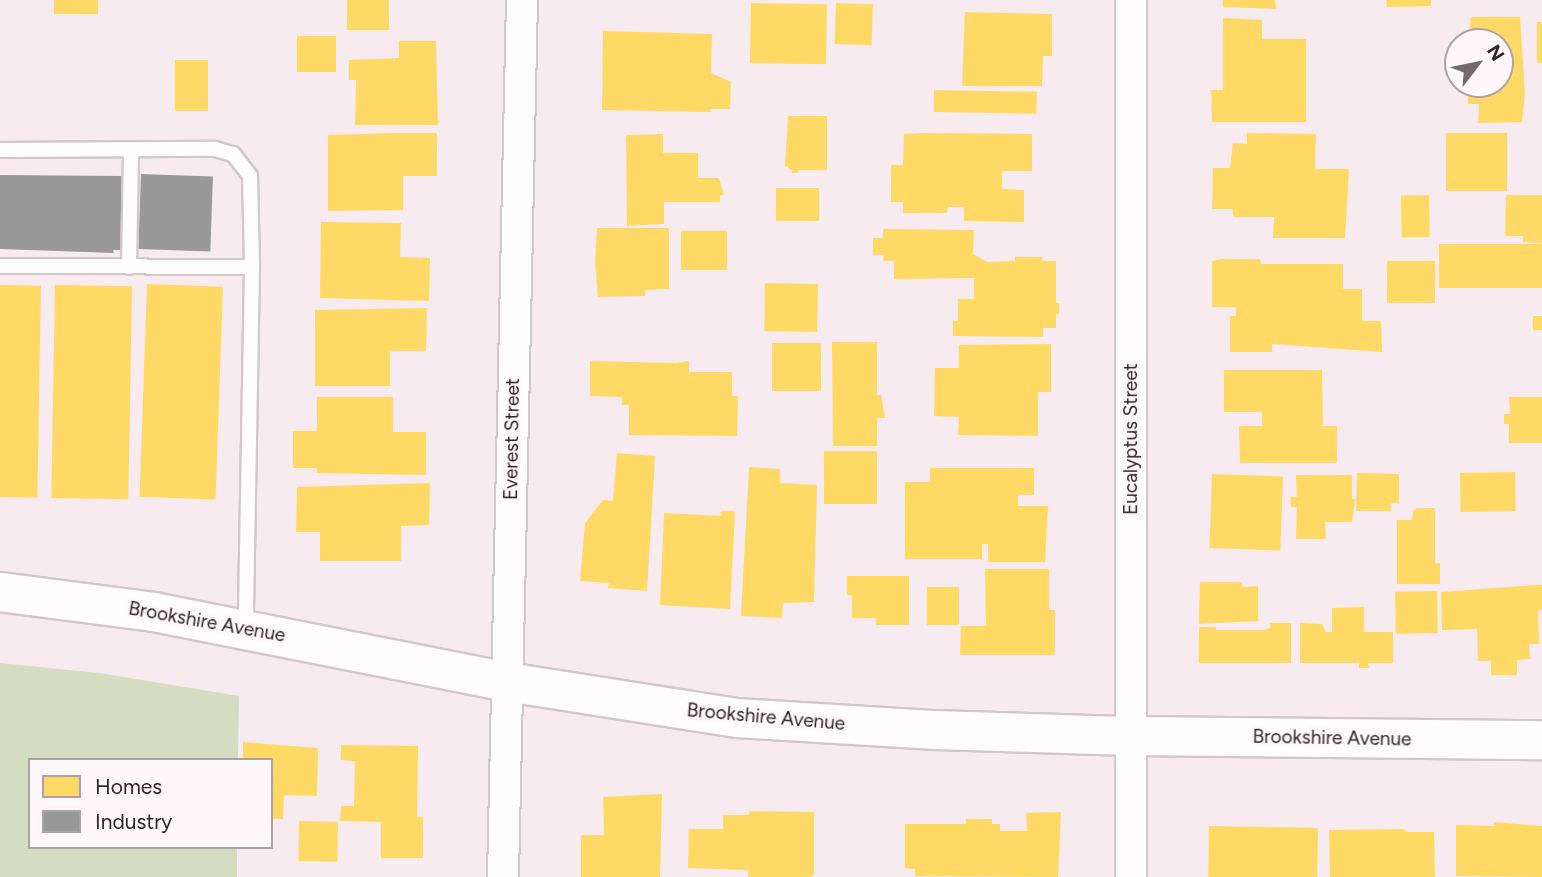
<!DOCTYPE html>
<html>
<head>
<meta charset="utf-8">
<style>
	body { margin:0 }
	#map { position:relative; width:1542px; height:877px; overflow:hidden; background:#f8ebef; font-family:Figtree,sans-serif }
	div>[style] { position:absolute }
	.green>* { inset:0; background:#d4dcc2 }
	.homes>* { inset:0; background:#ffd966; transform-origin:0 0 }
	.industry>* { inset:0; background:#999; transform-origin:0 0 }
	.roads { filter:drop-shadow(2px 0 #d2c7ca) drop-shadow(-2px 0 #d2c7ca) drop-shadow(0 2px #d2c7ca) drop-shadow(0 -2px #d2c7ca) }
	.lane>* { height:14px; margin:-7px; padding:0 7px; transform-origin:7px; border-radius:7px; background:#fefcfd }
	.street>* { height:30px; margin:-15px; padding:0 15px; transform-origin:15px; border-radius:15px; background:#fefcfd }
	.secondary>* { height:38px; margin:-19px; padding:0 19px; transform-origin:19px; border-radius:19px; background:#fefcfd }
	span { translate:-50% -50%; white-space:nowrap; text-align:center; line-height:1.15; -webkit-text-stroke:7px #fef8fa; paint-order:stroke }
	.street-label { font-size:19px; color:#2e2327 }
	.legend { position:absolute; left:28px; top:758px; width:245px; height:91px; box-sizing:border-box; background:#fef8fa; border:2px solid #aba3a6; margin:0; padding:9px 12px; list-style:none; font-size:21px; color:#2e2327 }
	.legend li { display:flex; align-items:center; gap:14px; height:35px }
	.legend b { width:35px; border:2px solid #aba3a6 }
	.north { position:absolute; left:1444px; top:28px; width:70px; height:70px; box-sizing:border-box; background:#fef8fa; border:2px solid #aba3a6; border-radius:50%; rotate:58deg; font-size:19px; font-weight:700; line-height:28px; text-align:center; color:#2e2327 }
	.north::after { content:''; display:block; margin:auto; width:24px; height:32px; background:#75696d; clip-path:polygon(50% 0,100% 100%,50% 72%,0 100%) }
</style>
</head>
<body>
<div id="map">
	<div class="green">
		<i style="clip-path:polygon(0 663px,99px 673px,239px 696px,238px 760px,30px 760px,30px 847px,237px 847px,237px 877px,0 877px)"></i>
	</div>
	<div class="homes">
		<i style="left:54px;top:0;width:44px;height:14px"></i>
		<i style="left:347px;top:0;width:42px;height:30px"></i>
		<i style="clip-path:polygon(1223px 0,1275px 0,1276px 9px,1223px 7px)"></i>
		<i style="clip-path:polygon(1386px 0,1431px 0,1431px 6px,1387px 7px)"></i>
		<i style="left:751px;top:3px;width:76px;height:60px;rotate:1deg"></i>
		<i style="left:836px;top:3px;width:37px;height:41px;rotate:2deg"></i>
		<i style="clip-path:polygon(965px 12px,1052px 14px,1052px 56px,1043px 56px,1042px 86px,962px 86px)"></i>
		<i style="clip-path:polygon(1471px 17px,1520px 17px,1525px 94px,1522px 122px,1478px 123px,1479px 104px,1468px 104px,1468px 84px,1500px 84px,1500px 42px,1468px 42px)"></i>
		<i style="clip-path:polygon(1223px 18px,1262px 20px,1262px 39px,1306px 39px,1306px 122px,1212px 122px,1211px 90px,1223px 90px)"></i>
		<i style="left:1537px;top:22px;width:5px;height:41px"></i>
		<i style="clip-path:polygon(603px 31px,712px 34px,711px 73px,731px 82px,730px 109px,710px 109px,710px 112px,602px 110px)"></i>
		<i style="left:297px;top:36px;width:39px;height:36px"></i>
		<i style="clip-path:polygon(399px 41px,436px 41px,438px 125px,355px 125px,356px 80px,349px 80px,349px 60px,399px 58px)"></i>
		<i style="left:175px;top:60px;width:33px;height:51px"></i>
		<i style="left:934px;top:90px;width:103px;height:22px;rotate:1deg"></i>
		<i style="clip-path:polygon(788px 116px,827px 116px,827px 170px,798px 170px,798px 173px,792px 173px,792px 170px,785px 166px)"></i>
		<i style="clip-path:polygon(394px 133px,437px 133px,437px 176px,403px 176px,403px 210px,328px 211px,328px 135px)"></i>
		<i style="clip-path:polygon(921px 133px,1032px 134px,1032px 171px,1002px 171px,1002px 189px,1024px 190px,1024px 222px,964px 221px,964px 207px,948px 207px,947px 213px,903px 213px,903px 202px,891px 202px,891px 165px,903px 165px,904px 134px)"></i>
		<i style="clip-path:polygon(1247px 133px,1316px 134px,1315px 169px,1349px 169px,1345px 238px,1273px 238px,1274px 217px,1233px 217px,1233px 209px,1212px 209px,1213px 168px,1230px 168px,1233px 143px,1247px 144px)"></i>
		<i style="left:1446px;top:133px;width:61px;height:58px"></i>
		<i style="clip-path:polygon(663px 134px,663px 153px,698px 153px,698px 178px,719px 178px,724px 195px,720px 195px,720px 202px,664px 202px,664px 224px,627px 226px,626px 135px)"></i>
		<i style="left:819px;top:188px;width:33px;height:43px;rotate:90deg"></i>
		<i style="left:1429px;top:195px;width:42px;height:28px;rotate:89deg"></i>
		<i style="clip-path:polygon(1506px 195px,1542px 195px,1542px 243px,1523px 242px,1523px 236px,1505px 236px)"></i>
		<i style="clip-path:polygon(321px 222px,401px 223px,400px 257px,430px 258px,429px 301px,320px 298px)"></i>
		<i style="clip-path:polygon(597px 228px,669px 228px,669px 289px,645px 290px,645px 296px,598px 297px,595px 261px)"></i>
		<i style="clip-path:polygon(883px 229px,974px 230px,973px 254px,987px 262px,1015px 261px,1015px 257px,1042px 257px,1042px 261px,1056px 261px,1056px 303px,1059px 303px,1059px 314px,1056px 314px,1056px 328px,1043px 328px,1043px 337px,953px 336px,953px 321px,958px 321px,958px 299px,974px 299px,974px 278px,894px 279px,894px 261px,883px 261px,884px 255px,873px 255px,873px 238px,883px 238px)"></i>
		<i style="left:681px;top:231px;width:46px;height:39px"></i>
		<i style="left:1439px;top:244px;width:103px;height:44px"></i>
		<i style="clip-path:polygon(1220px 259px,1260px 259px,1261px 264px,1343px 264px,1343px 289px,1362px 289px,1362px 321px,1381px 321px,1382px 352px,1272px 344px,1272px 352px,1230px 352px,1230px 316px,1236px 316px,1236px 307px,1212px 307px,1212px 261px)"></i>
		<i style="left:1387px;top:261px;width:48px;height:42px"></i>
		<i style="left:765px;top:283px;width:53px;height:48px;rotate:1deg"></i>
		<i style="left:147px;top:284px;width:76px;height:213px;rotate:2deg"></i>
		<i style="left:0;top:285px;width:41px;height:212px;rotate:1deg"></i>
		<i style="left:55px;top:285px;width:77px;height:213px;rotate:1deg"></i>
		<i style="clip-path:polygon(427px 308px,426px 351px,390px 351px,390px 386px,315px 386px,315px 310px)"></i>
		<i style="left:1533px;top:316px;width:9px;height:14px"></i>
		<i style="clip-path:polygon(832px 342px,877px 342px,877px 395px,881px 395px,885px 418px,877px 418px,877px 446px,833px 446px)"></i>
		<i style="left:821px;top:343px;width:48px;height:49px;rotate:90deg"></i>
		<i style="clip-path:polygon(1051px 344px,1051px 392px,1038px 392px,1038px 436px,958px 435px,959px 417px,934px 416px,935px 368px,959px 368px,959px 345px)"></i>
		<i style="clip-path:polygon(590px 361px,676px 363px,689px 361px,689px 372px,732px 372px,732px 396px,738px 396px,737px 436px,629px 435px,629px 405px,622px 405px,622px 397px,590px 396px)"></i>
		<i style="clip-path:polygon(1224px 370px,1322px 370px,1323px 426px,1337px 426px,1337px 463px,1240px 463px,1239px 426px,1262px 426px,1262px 412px,1224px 412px)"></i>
		<i style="clip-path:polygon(317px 397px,393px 397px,393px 432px,426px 432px,426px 475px,317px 473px,317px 468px,293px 468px,293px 431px,317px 431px)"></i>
		<i style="clip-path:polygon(1509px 397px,1542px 397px,1542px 443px,1509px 443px,1509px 424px,1504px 424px,1504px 414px,1510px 414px)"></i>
		<i style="left:824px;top:451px;width:53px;height:53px"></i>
		<i style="clip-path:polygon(617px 453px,655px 456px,647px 591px,608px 588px,609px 583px,580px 581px,585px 523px,603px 500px,613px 501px)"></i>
		<i style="clip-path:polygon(749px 467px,780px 469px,780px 483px,817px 485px,814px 602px,783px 603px,782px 618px,741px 616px)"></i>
		<i style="clip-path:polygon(930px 468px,1034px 468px,1034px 495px,1018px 495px,1018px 506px,1048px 506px,1045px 562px,988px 562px,988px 544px,982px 544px,982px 559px,905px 559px,905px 482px,930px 482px)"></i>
		<i style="left:1515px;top:472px;width:39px;height:55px;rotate:89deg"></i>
		<i style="clip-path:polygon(1357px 473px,1399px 474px,1399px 503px,1391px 503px,1391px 511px,1356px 511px)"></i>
		<i style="left:1212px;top:474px;width:71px;height:74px;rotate:2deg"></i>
		<i style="clip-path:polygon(1296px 475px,1352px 475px,1352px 499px,1355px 499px,1352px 522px,1325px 522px,1326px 539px,1296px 539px,1297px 507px,1291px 507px,1290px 497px,1297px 497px)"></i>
		<i style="clip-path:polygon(430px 483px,429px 525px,401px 526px,401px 561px,320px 561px,320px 532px,296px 532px,297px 487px)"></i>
		<i style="clip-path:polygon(1417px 508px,1435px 508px,1435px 563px,1440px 563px,1440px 584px,1397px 584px,1397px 520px,1412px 520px,1413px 511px)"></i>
		<i style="clip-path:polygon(721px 511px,735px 511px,730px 609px,660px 605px,664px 513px,721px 516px)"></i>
		<i style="clip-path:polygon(985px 569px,1049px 569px,1049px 610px,1055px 610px,1055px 655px,960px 655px,961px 626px,986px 626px)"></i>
		<i style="clip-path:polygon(847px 576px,909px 576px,909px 625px,876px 625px,876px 618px,852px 618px,852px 595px,847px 595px)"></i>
		<i style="clip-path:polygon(1200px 582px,1242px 582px,1242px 587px,1258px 586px,1258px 621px,1199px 624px)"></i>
		<i style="clip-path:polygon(1536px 585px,1542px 585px,1542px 609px,1538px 610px,1539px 644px,1529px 644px,1530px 659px,1517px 660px,1517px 675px,1491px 675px,1491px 661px,1478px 661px,1477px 629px,1442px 630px,1441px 592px)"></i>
		<i style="left:927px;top:587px;width:32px;height:38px"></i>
		<i style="left:1437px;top:591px;width:42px;height:42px;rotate:89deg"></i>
		<i style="clip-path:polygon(1364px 607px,1364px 632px,1393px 632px,1393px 663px,1368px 663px,1369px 668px,1359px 668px,1359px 663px,1300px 663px,1300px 623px,1322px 624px,1326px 632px,1332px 632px,1332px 608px)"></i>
		<i style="clip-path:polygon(1270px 623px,1291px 623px,1291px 663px,1199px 663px,1199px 627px,1216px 627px,1216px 630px,1264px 630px,1270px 628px)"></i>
		<i style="clip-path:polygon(243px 742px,318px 748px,317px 796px,284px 795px,283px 819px,271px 819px,271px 760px,243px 760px)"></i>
		<i style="clip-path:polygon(341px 745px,418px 746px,417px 817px,423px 817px,423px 858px,381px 858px,381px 822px,340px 821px,341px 806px,354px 806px,355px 761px,341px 760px)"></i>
		<i style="clip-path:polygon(662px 794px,660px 877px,581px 877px,581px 835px,604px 835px,603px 797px)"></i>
		<i style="clip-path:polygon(749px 811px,814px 812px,814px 874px,810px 877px,748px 877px,748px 870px,688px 868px,689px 829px,723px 829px,723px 815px,749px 815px)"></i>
		<i style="clip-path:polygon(1061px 812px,1058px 877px,915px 876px,915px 869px,905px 868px,905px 824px,966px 824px,966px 819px,992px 819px,992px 824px,1000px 824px,1000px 831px,1027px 831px,1026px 813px)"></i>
		<i style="left:299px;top:821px;width:39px;height:40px;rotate:1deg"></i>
		<i style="clip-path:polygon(1494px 822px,1542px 826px,1542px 877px,1456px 876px,1456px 825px,1494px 826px)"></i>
		<i style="left:1209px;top:826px;width:109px;height:51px;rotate:1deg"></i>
		<i style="clip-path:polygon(1405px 829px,1406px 832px,1434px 832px,1435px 877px,1330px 877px,1329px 830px)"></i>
	</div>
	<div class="industry">
		<i style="left:141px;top:174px;width:72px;height:75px;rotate:2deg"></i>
		<i style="clip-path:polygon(0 175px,122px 176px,121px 250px,113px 250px,114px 253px,0 249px)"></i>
	</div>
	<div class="roads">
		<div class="lane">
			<i style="left:0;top:150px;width:215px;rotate:-0.3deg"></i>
			<i style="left:215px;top:149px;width:19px;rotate:16deg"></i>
			<i style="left:233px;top:154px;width:28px;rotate:52deg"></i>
			<i style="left:250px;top:176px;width:91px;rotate:88.7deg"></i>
			<i style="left:252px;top:267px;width:361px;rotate:91deg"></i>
			<i style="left:0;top:266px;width:252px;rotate:0.2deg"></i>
			<i style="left:129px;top:267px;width:117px;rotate:-89deg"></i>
		</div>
		<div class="street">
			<i style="left:503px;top:877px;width:877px;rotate:-88.76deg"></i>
			<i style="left:1131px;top:877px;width:877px;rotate:-90deg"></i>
		</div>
		<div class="secondary">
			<i style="left:0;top:592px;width:155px;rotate:7.4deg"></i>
			<i style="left:154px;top:612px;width:360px;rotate:11.2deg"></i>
			<i style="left:507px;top:682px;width:233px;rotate:8.9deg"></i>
			<i style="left:737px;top:718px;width:199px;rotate:3.5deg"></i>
			<i style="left:936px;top:730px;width:195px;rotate:1.8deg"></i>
			<i style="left:1131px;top:736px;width:411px;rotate:0.6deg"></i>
		</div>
	</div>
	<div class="street-label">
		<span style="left:512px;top:439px;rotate:-89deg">Everest Street</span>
		<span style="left:1131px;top:439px;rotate:-90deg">Eucalyptus Street</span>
		<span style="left:207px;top:622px;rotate:10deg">Brookshire Avenue</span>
		<span style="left:766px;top:717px;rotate:5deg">Brookshire Avenue</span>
		<span style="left:1332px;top:738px;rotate:1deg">Brookshire Avenue</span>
	</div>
	<ul class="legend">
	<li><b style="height:19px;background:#ffd966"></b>Homes</li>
	<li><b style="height:19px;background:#999"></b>Industry</li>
	</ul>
	<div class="north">N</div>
</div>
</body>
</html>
